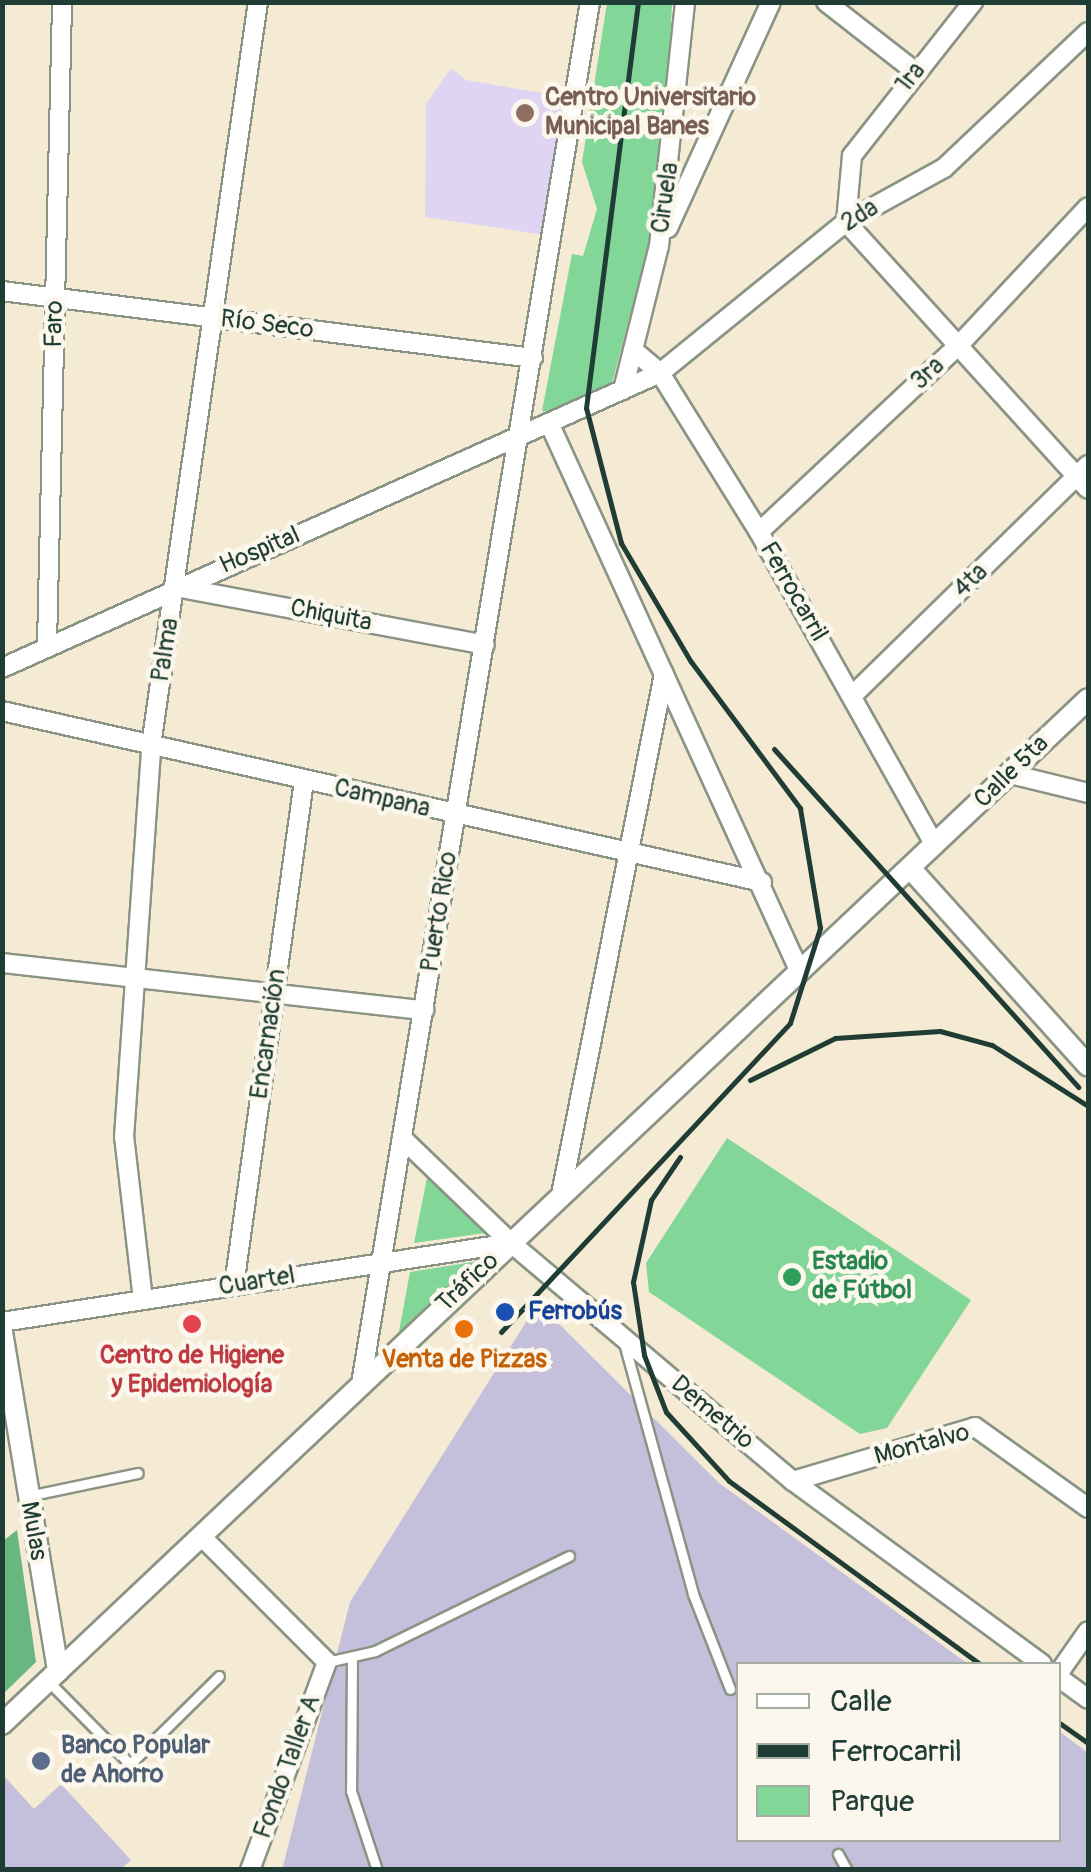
<!DOCTYPE html>
<html>
<head>
<meta charset="utf-8">
<style>
	body { margin:0 }
	#map { position:relative; width:1091px; height:1872px; overflow:hidden; background:#f5ebd4; font-family:Pangolin,sans-serif }
	div>[style] { position:absolute }
	.built>* { inset:0; background:#e0d4f4 }
	.industrial>* { inset:0; background:#c4c0db }
	.green>* { inset:0; background:#81d698 }
	.forest>* { inset:0; background:#68b780 }
	.roads { filter:drop-shadow(2px 0 #8a9484) drop-shadow(-2px 0 #8a9484) drop-shadow(0 2px #8a9484) drop-shadow(0 -2px #8a9484) }
	.service>* { height:9px; margin:-4.5px; padding:0 4.5px; transform-origin:4.5px; border-radius:4.5px; background:#fff }
	.minor>* { height:18px; margin:-9px; padding:0 9px; transform-origin:9px; border-radius:9px; background:#fff }
	.tertiary>* { height:20px; margin:-10px; padding:0 10px; transform-origin:10px; border-radius:10px; background:#fff }
	.rail>* { height:5px; margin:-2.5px; padding:0 2.5px; transform-origin:2.5px; border-radius:2.5px; background:#1f3d34 }
	.dots>* { width:28px; height:28px; translate:-50% -50%; box-sizing:border-box; border:5px solid #fbf7ec; border-radius:50% }
	span { translate:-50% -50%; white-space:nowrap; text-align:center; line-height:1.15; -webkit-text-stroke:9px #fbf7ec; paint-order:stroke }
	.street-label { font-size:25px; color:#1f3d34 }
	.education-label { font-size:25px; color:#785e54; font-weight:700 }
	.left { translate:0 -50%; text-align:left }
	.leisure-label { font-size:25px; color:#27864d; font-weight:700 }
	.transit-label { font-size:25px; color:#164399; font-weight:700 }
	.health-label { font-size:25px; color:#be3a42; font-weight:700 }
	.food-label { font-size:25px; color:#c56008; font-weight:700 }
	.service-label { font-size:25px; color:#4e5e75; font-weight:700 }
	.frame { position:absolute; inset:0; border:5px solid #1f3d34; pointer-events:none }
	.legend { position:absolute; left:736px; top:1662px; width:325px; height:180px; box-sizing:border-box; background:#fbf7ec; border:2px solid #a3ada2; margin:0; padding:12px 18px; list-style:none; font-size:30px; color:#1f3d34 }
	.legend li { display:flex; align-items:center; gap:20px; height:50px }
	.legend b { width:50px; border:2px solid #a3ada2 }
</style>
</head>
<body>
<div id="map">
	<div class="built">
		<i style="clip-path:polygon(451px 68px,466px 80px,566px 97px,545px 235px,425px 217px,426px 104px)"></i>
	</div>
	<div class="industrial">
		<i style="clip-path:polygon(538px 1303px,719px 1483px,968px 1664px,738px 1664px,738px 1840px,1058px 1840px,1059px 1731px,1088px 1753px,1088px 1869px,282px 1870px,350px 1602px)"></i>
		<i style="clip-path:polygon(4px 1776px,34px 1809px,61px 1784px,131px 1860px,121px 1869px,3px 1869px)"></i>
	</div>
	<div class="green">
		<i style="clip-path:polygon(607px 3px,672px 3px,666px 134px,654px 224px,610px 391px,562px 414px,542px 411px,572px 254px,583px 256px,597px 209px,582px 162px)"></i>
		<i style="clip-path:polygon(727px 1138px,971px 1300px,887px 1428px,860px 1434px,649px 1292px,646px 1263px)"></i>
		<i style="clip-path:polygon(427px 1178px,485px 1233px,414px 1243px)"></i>
		<i style="clip-path:polygon(479px 1261px,398px 1337px,410px 1272px)"></i>
	</div>
	<div class="forest">
		<i style="clip-path:polygon(17px 1530px,36px 1662px,3px 1694px,3px 1541px)"></i>
	</div>
	<div class="roads">
		<div class="service">
			<i style="left:624px;top:1343px;width:260px;rotate:74.6deg"></i>
			<i style="left:693px;top:1594px;width:102px;rotate:68.7deg"></i>
			<i style="left:28px;top:1496px;width:112px;rotate:-11.8deg"></i>
			<i style="left:352px;top:1657px;width:134px;rotate:90.4deg"></i>
			<i style="left:351px;top:1791px;width:83px;rotate:71.8deg"></i>
			<i style="left:327px;top:1662px;width:49px;rotate:-12.9deg"></i>
			<i style="left:375px;top:1651px;width:216px;rotate:-26.1deg"></i>
			<i style="left:50px;top:1683px;width:114px;rotate:45.4deg"></i>
			<i style="left:130px;top:1764px;width:125px;rotate:-44.7deg"></i>
			<i style="left:838px;top:1854px;width:18px;rotate:61deg"></i>
		</div>
		<div class="minor">
			<i style="left:826px;top:2px;width:114px;rotate:37.9deg"></i>
			<i style="left:973px;top:2px;width:196px;rotate:128.2deg"></i>
			<i style="left:852px;top:156px;width:66px;rotate:95.2deg"></i>
			<i style="left:846px;top:222px;width:360px;rotate:47.8deg"></i>
			<i style="left:668px;top:228px;width:248px;rotate:-65.5deg"></i>
			<i style="left:2px;top:291px;width:535px;rotate:7.19deg"></i>
			<i style="left:633px;top:350px;width:35px;rotate:40deg"></i>
			<i style="left:660px;top:373px;width:187px;rotate:58.1deg"></i>
			<i style="left:759px;top:532px;width:359px;rotate:60.7deg"></i>
			<i style="left:623px;top:390px;width:148px;rotate:-76deg"></i>
			<i style="left:659px;top:246px;width:245px;rotate:-83.9deg"></i>
			<i style="left:550px;top:425px;width:599px;rotate:65.45deg"></i>
			<i style="left:759px;top:532px;width:272px;rotate:-43.1deg"></i>
			<i style="left:958px;top:346px;width:190px;rotate:-46.9deg"></i>
			<i style="left:176px;top:587px;width:314px;rotate:10.6deg"></i>
			<i style="left:47px;top:645px;width:643px;rotate:-88.66deg"></i>
			<i style="left:2px;top:668px;width:721px;rotate:-24.15deg"></i>
			<i style="left:660px;top:373px;width:240px;rotate:-39.1deg"></i>
			<i style="left:846px;top:222px;width:112px;rotate:-28.9deg"></i>
			<i style="left:944px;top:168px;width:198px;rotate:-43.4deg"></i>
			<i style="left:852px;top:696px;width:330px;rotate:-44.4deg"></i>
			<i style="left:2px;top:711px;width:779px;rotate:12.68deg"></i>
			<i style="left:1010px;top:774px;width:80px;rotate:13.7deg"></i>
			<i style="left:2px;top:963px;width:425px;rotate:6.4deg"></i>
			<i style="left:402px;top:1138px;width:151px;rotate:43.9deg"></i>
			<i style="left:511px;top:1243px;width:369px;rotate:40.2deg"></i>
			<i style="left:793px;top:1481px;width:309px;rotate:36.3deg"></i>
			<i style="left:561px;top:1195px;width:531px;rotate:-78.82deg"></i>
			<i style="left:234px;top:1286px;width:510px;rotate:-82.11deg"></i>
			<i style="left:143px;top:1300px;width:164px;rotate:-96.6deg"></i>
			<i style="left:124px;top:1137px;width:392px;rotate:-86deg"></i>
			<i style="left:151px;top:746px;width:752px;rotate:-81.82deg"></i>
			<i style="left:2px;top:1322px;width:515px;rotate:-8.82deg"></i>
			<i style="left:361px;top:1384px;width:1401px;rotate:-80.59deg"></i>
			<i style="left:793px;top:1481px;width:190px;rotate:-16.5deg"></i>
			<i style="left:975px;top:1427px;width:139px;rotate:35.6deg"></i>
			<i style="left:201px;top:1536px;width:178px;rotate:45deg"></i>
			<i style="left:327px;top:1662px;width:222px;rotate:110.3deg"></i>
			<i style="left:1058px;top:1674px;width:52px;rotate:-55.1deg"></i>
			<i style="left:1058px;top:1677px;width:37px;rotate:36deg"></i>
		</div>
		<div class="tertiary">
			<i style="left:910px;top:868px;width:266px;rotate:48deg"></i>
			<i style="left:2px;top:1332px;width:344px;rotate:80.6deg"></i>
			<i style="left:2px;top:1724px;width:1493px;rotate:-43.34deg"></i>
		</div>
	</div>
	<div class="rail">
		<i style="left:774px;top:749px;width:455px;rotate:48deg"></i>
		<i style="left:750px;top:1080px;width:95px;rotate:-26.3deg"></i>
		<i style="left:835px;top:1038px;width:105px;rotate:-3.8deg"></i>
		<i style="left:940px;top:1031px;width:54px;rotate:15.1deg"></i>
		<i style="left:992px;top:1045px;width:114px;rotate:32.4deg"></i>
		<i style="left:680px;top:1157px;width:52px;rotate:124deg"></i>
		<i style="left:651px;top:1200px;width:84px;rotate:102.4deg"></i>
		<i style="left:633px;top:1282px;width:74px;rotate:81.4deg"></i>
		<i style="left:644px;top:1355px;width:61px;rotate:68.9deg"></i>
		<i style="left:666px;top:1412px;width:93px;rotate:47.6deg"></i>
		<i style="left:729px;top:1481px;width:311px;rotate:36.1deg"></i>
		<i style="left:501px;top:1332px;width:423px;rotate:-46.9deg"></i>
		<i style="left:790px;top:1023px;width:100px;rotate:-72.5deg"></i>
		<i style="left:820px;top:928px;width:122px;rotate:-99.5deg"></i>
		<i style="left:800px;top:808px;width:182px;rotate:-126.7deg"></i>
		<i style="left:691px;top:662px;width:138px;rotate:-120.5deg"></i>
		<i style="left:621px;top:543px;width:139px;rotate:-104.5deg"></i>
		<i style="left:586px;top:408px;width:409px;rotate:-82.7deg"></i>
		<i style="left:1058px;top:1722px;width:37px;rotate:35deg"></i>
	</div>
	<div class="dots">
		<i style="left:525px;top:113px;background:#8d6e63"></i>
		<i style="left:792px;top:1277px;background:#2e9e5b"></i>
		<i style="left:505px;top:1312px;background:#1a4fb4"></i>
		<i style="left:192px;top:1324px;background:#e0444e"></i>
		<i style="left:464px;top:1329px;background:#e8710a"></i>
		<i style="left:41px;top:1761px;background:#5c6f8a"></i>
	</div>
	<div class="street-label">
		<span style="left:911px;top:78px;rotate:-51deg">1ra</span>
		<span style="left:666px;top:198px;rotate:-82deg">Ciruela</span>
		<span style="left:860px;top:216px;rotate:-32deg">2da</span>
		<span style="left:55px;top:324px;rotate:-89deg">Faro</span>
		<span style="left:267px;top:325px;rotate:7deg">Río Seco</span>
		<span style="left:928px;top:374px;rotate:-43deg">3ra</span>
		<span style="left:260px;top:551px;rotate:-23deg">Hospital</span>
		<span style="left:971px;top:581px;rotate:-44deg">4ta</span>
		<span style="left:793px;top:592px;rotate:60deg">Ferrocarril</span>
		<span style="left:331px;top:616px;rotate:11deg">Chiquita</span>
		<span style="left:166px;top:650px;rotate:-81deg">Palma</span>
		<span style="left:1012px;top:772px;rotate:-44deg">Calle 5ta</span>
		<span style="left:382px;top:799px;rotate:13deg">Campana</span>
		<span style="left:440px;top:912px;rotate:-81deg">Puerto Rico</span>
		<span style="left:269px;top:1034px;rotate:-82deg">Encarnación</span>
		<span style="left:257px;top:1282px;rotate:-9deg">Cuartel</span>
		<span style="left:468px;top:1283px;rotate:-43deg">Tráfico</span>
		<span style="left:712px;top:1413px;rotate:40deg">Demetrio</span>
		<span style="left:922px;top:1445px;rotate:-15deg">Montalvo</span>
		<span style="left:33px;top:1531px;rotate:80deg">Mulas</span>
		<span style="left:288px;top:1767px;rotate:-70deg">Fondo Taller A</span>
	</div>
	<div class="education-label">
		<span class="left" style="left:545px;top:113px">Centro Universitario<br>Municipal Banes</span>
	</div>
	<div class="leisure-label">
		<span class="left" style="left:812px;top:1277px">Estadio<br>de Fútbol</span>
	</div>
	<div class="transit-label">
		<span class="left" style="left:528px;top:1312px">Ferrobús</span>
	</div>
	<div class="health-label">
		<span style="left:192px;top:1371px">Centro de Higiene<br>y Epidemiología</span>
	</div>
	<div class="food-label">
		<span style="left:464px;top:1360px">Venta de Pizzas</span>
	</div>
	<div class="service-label">
		<span class="left" style="left:61px;top:1761px">Banco Popular<br>de Ahorro</span>
	</div>
	<div class="frame"></div>
	<ul class="legend">
	<li><b style="height:12px;background:#fff"></b>Calle</li>
	<li><b style="height:12px;background:#1f3d34"></b>Ferrocarril</li>
	<li><b style="height:28px;background:#81d698"></b>Parque</li>
	</ul>
</div>
</body>
</html>
